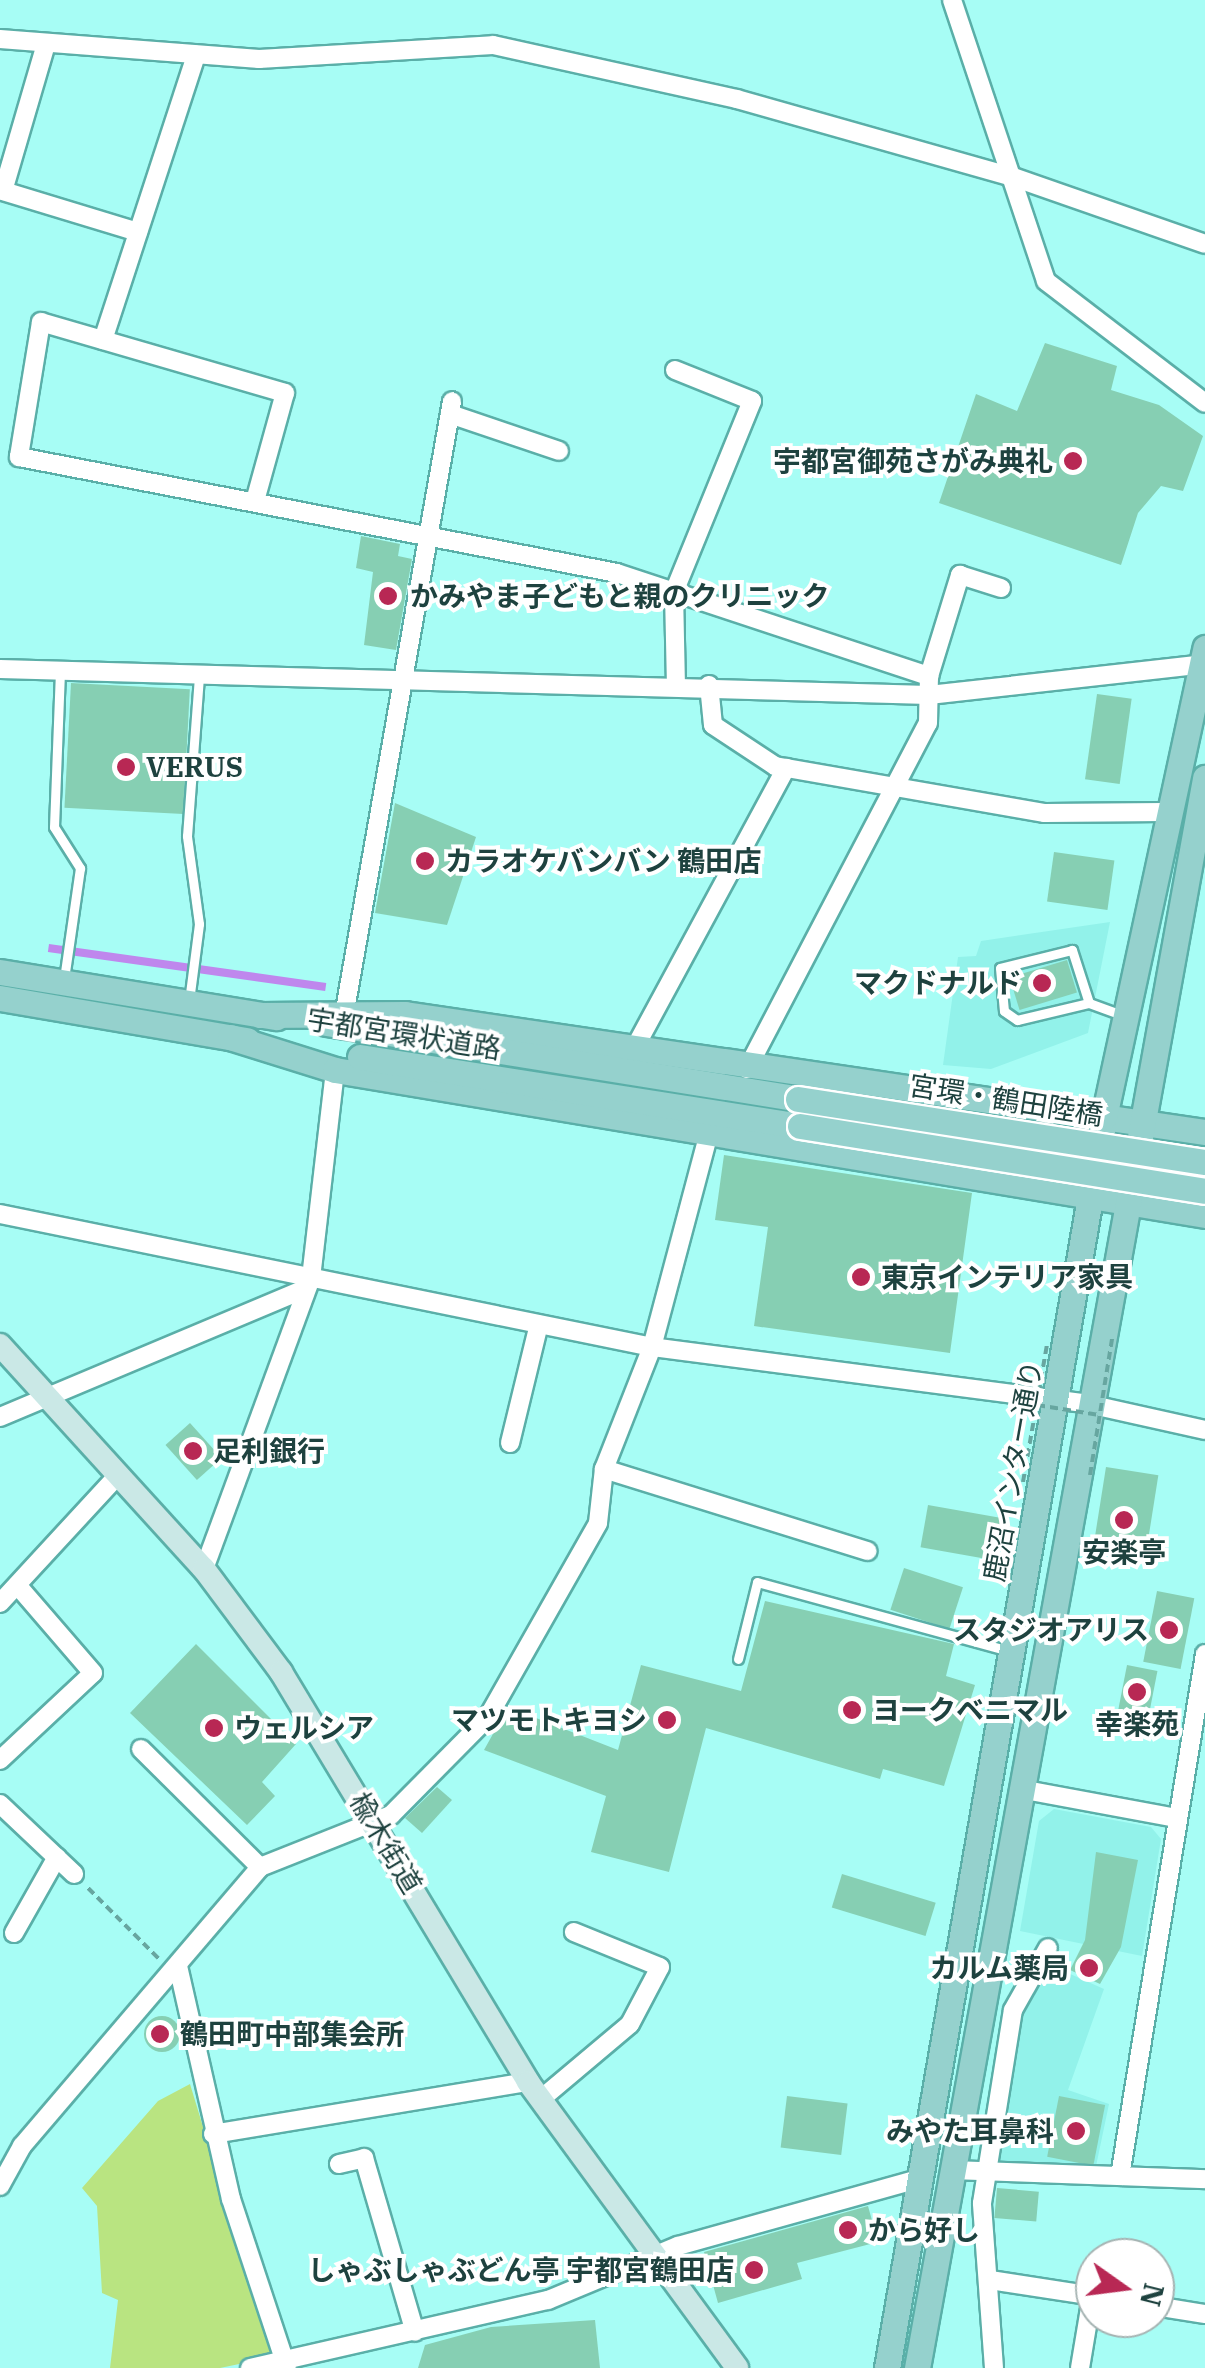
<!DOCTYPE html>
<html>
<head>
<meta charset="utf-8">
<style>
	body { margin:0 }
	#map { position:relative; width:1205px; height:2368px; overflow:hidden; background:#a7fdf5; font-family:"IBM Plex Serif","Noto Sans JP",serif }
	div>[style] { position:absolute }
	.built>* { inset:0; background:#92f2ea }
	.green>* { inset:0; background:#b9e481 }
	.water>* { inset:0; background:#bf87ed; transform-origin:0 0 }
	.building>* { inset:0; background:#86cfb3; transform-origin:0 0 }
	.round { border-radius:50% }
	.path>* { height:4px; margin-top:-2px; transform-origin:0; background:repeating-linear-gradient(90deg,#67a6a0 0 8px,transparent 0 13px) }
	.roads { filter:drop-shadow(2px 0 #5aafa8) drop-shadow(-2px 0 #5aafa8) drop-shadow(0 2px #5aafa8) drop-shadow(0 -2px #5aafa8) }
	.lane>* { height:9px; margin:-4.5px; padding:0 4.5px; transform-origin:4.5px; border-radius:4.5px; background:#fff }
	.street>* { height:18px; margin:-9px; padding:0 9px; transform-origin:9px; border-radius:9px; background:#fff }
	.secondary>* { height:22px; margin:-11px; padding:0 11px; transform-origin:11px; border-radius:11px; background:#cae8e6 }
	.primary>* { height:25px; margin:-12.5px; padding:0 12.5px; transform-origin:12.5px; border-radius:12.5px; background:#95d1cd }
	.path-bridge>* { height:4px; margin-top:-2px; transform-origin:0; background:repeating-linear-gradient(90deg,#67a6a0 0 8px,transparent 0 13px) }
	.bridges { filter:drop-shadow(2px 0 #fff) drop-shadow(-2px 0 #fff) drop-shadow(0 2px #fff) drop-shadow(0 -2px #fff) }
	.primary-bridge>* { height:25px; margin:-12.5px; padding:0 12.5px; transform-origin:12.5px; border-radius:12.5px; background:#95d1cd }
	.dots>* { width:28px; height:28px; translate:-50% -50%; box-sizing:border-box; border:5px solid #fff; border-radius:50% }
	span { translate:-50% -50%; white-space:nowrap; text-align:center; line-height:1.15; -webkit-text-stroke:8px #fff; paint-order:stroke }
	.poi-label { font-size:28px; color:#1e423f; font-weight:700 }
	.right { translate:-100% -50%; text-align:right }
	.left { translate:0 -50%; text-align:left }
	.street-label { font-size:28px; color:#1e423f }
	.north { position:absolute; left:1075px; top:2238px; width:100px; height:100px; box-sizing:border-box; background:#fff; border:2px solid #a5b3b2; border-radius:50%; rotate:104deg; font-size:28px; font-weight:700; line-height:40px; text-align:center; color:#1e423f }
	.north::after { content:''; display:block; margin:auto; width:35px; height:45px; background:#b82854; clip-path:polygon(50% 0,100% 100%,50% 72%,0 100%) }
</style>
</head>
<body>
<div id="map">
	<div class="built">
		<i style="clip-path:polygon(1110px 922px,1088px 1033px,991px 1069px,943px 1065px,958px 957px,976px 956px,981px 941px)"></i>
		<i style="clip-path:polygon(1054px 1809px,1151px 1827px,1161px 1839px,1142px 1956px,1020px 1931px,1039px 1821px)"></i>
		<i style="clip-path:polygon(1050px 1965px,1104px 1989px,1068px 2090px,1109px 2104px,1095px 2171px,999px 2167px,1021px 2011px)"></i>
	</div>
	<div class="green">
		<i style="clip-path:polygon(190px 2084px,273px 2357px,220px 2368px,110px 2368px,118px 2300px,102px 2293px,97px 2206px,82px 2188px,158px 2101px)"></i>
	</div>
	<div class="water">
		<i style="left:49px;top:944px;width:280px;height:8px;rotate:8deg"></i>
	</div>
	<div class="building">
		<i style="clip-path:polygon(1045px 343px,1117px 366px,1111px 390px,1159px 405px,1203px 436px,1183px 491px,1161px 486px,1138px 513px,1121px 565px,939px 503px,976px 394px,1017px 411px)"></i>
		<i style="clip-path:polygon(361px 536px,400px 544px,398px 556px,412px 559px,396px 650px,364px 645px,373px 572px,356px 568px)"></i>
		<i style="left:71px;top:683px;width:119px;height:125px;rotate:3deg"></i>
		<i style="left:1097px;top:694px;width:35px;height:86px;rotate:8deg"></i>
		<i style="clip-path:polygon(395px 803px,476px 837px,447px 925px,375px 913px)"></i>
		<i style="left:1054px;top:852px;width:61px;height:50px;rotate:8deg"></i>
		<i style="left:1067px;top:960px;width:34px;height:60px;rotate:73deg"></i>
		<i style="clip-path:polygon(724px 1155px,972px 1193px,950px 1353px,754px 1326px,768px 1227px,715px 1220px)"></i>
		<i style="left:190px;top:1423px;width:47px;height:33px;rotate:48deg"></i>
		<i style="left:1106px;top:1467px;width:53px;height:72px;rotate:9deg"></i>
		<i style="left:928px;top:1505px;width:76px;height:43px;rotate:10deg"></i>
		<i style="left:904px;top:1568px;width:62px;height:44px;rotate:18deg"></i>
		<i style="left:1157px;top:1591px;width:38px;height:72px;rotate:11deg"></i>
		<i style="clip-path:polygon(765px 1601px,954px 1644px,946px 1676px,975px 1685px,944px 1786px,883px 1769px,880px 1779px,706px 1728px,669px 1872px,591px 1852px,606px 1796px,484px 1750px,508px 1707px,618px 1750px,641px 1665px,741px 1691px)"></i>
		<i style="clip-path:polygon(196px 1644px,296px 1744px,262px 1782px,275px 1796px,247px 1825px,130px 1713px)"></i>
		<i style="left:1127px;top:1665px;width:31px;height:49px;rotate:11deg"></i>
		<i style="clip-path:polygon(437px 1787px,452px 1800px,422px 1833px,405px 1818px)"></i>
		<i style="clip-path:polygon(1096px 1852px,1138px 1860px,1121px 1947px,1100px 1984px,1070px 1970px,1085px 1940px)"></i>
		<i style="left:842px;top:1874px;width:98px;height:35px;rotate:17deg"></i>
		<i class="round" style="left:144px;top:2016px;width:36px;height:36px"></i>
		<i style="left:787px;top:2096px;width:61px;height:52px;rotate:7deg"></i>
		<i style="left:1059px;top:2096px;width:47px;height:62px;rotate:11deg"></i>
		<i style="left:997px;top:2188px;width:42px;height:30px;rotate:5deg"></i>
		<i style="clip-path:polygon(868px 2206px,878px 2242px,797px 2263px,802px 2279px,718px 2303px,704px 2252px)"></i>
		<i style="clip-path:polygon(595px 2320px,600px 2368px,418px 2368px,425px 2345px,491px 2327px)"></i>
	</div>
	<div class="path">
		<i style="left:88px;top:1888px;width:100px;rotate:45deg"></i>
	</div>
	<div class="roads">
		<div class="lane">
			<i style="left:60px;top:671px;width:156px;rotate:92.2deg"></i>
			<i style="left:54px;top:827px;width:49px;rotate:57.6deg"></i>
			<i style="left:80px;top:868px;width:112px;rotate:98.2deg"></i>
			<i style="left:189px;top:1001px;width:78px;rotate:-82.6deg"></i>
			<i style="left:199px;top:924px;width:89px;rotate:-97.8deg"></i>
			<i style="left:187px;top:836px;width:159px;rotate:-85.7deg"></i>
			<i style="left:1089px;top:1003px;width:56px;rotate:-107.8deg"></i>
			<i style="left:1072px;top:950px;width:74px;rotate:166deg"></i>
			<i style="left:1000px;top:968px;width:43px;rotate:84.7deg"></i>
			<i style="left:1004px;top:1011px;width:16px;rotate:35deg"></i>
			<i style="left:1017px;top:1020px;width:74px;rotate:-13.3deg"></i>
			<i style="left:1089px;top:1003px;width:35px;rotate:20deg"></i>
			<i style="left:738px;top:1659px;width:79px;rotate:-76.1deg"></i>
			<i style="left:757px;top:1582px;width:262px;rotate:15.3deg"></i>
		</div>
		<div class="street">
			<i style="left:952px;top:0;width:296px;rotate:71.5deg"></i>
			<i style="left:1046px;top:281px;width:200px;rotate:37.5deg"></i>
			<i style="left:0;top:39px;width:260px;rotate:4.4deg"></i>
			<i style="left:259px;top:59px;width:234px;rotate:-3.4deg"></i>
			<i style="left:493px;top:45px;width:250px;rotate:12.5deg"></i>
			<i style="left:737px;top:99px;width:287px;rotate:15.8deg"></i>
			<i style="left:1013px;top:177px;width:203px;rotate:19.2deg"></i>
			<i style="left:46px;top:44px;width:153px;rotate:106.3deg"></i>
			<i style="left:3px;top:191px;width:141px;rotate:16.9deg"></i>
			<i style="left:103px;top:340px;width:300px;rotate:-71.9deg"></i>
			<i style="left:675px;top:370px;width:83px;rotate:21.9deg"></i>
			<i style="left:752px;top:401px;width:206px;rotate:112.2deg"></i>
			<i style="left:674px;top:592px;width:92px;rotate:88.8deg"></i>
			<i style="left:450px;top:414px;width:115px;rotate:18.7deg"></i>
			<i style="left:255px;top:501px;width:112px;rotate:-74.5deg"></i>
			<i style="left:285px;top:393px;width:254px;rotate:-163.8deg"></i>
			<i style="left:41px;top:322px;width:137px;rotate:99.3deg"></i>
			<i style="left:19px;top:457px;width:609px;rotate:10.98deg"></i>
			<i style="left:617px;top:573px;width:329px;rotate:18.3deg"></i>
			<i style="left:0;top:669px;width:929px;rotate:1.6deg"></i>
			<i style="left:929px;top:695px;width:278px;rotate:-6.4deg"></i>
			<i style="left:709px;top:685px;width:40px;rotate:84.3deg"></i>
			<i style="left:713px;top:725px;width:74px;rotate:33.5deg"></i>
			<i style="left:775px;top:766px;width:274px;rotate:9.9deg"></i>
			<i style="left:1045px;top:813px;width:120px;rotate:-0.5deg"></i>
			<i style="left:345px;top:1010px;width:618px;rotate:-80.03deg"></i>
			<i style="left:633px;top:1051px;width:322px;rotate:-61.6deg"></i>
			<i style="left:747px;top:1069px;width:390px;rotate:-62.4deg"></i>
			<i style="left:928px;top:723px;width:47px;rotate:-88.8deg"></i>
			<i style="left:929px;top:676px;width:106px;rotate:-72.9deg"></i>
			<i style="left:960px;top:575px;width:43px;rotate:17.6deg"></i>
			<i style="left:0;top:1214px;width:665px;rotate:11.53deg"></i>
			<i style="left:652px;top:1347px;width:440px;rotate:7.4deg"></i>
			<i style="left:1088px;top:1404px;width:120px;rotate:12.5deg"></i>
			<i style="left:0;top:1417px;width:331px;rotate:-22.8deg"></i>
			<i style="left:510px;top:1443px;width:122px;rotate:-76.3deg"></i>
			<i style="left:604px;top:1469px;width:276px;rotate:17.3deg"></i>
			<i style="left:204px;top:1569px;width:310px;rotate:-69.8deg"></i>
			<i style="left:311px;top:1278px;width:209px;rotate:-83.4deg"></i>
			<i style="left:0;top:1603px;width:173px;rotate:-47.3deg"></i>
			<i style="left:141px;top:1749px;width:168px;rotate:44.8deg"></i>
			<i style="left:0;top:1760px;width:127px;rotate:-43.1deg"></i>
			<i style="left:93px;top:1673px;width:115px;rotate:-130.8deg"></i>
			<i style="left:1020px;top:1789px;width:159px;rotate:10.5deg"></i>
			<i style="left:0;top:1804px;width:102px;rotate:43.4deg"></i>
			<i style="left:14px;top:1933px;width:87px;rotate:-60.5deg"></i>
			<i style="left:178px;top:1966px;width:239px;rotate:77.2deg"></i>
			<i style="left:231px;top:2199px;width:178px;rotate:71.7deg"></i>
			<i style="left:541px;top:2099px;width:116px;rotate:-40.1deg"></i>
			<i style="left:630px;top:2024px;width:64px;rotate:-62.2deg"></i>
			<i style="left:660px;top:1967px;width:93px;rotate:-157.9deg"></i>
			<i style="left:213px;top:2134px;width:319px;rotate:-9.4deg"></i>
			<i style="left:339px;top:2164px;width:26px;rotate:-13deg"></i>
			<i style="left:364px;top:2158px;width:181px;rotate:73.7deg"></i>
			<i style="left:954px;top:2170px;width:251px;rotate:2.1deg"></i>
			<i style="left:1120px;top:2176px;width:529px;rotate:-80.75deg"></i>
			<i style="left:0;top:2186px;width:46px;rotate:-61.2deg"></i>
			<i style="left:22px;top:2146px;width:367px;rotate:-49.5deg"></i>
			<i style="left:260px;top:1867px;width:141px;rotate:-21.7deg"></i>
			<i style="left:391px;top:1815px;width:138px;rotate:-45.3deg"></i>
			<i style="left:488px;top:1717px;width:223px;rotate:-60.4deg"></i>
			<i style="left:598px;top:1523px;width:54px;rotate:-83.7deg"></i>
			<i style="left:604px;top:1469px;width:131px;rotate:-68.5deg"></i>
			<i style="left:652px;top:1347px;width:218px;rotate:-75.1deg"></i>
			<i style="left:990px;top:2280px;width:106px;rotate:8.7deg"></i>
			<i style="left:1155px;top:2306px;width:51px;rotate:9.1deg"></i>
			<i style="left:250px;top:2368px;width:306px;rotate:-12.9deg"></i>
			<i style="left:548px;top:2300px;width:141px;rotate:-22.6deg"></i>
			<i style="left:678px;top:2246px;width:252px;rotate:-15.6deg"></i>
			<i style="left:994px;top:2368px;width:165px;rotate:-94.2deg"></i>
			<i style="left:982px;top:2203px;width:195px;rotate:-80.9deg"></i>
			<i style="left:1013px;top:2010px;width:71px;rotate:-60.6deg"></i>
			<i style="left:1080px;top:2368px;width:73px;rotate:-80.5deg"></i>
		</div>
		<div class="secondary">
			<i style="left:0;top:1345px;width:303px;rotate:47.7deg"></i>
			<i style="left:204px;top:1569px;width:129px;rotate:53.2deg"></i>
			<i style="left:281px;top:1672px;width:479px;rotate:58.9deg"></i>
			<i style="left:528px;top:2082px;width:354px;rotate:53.8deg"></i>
		</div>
		<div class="primary">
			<i style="left:0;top:972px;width:280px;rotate:9.3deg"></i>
			<i style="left:0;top:998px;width:251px;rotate:9.7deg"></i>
			<i style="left:260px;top:1015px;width:145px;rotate:-0.4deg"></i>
			<i style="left:405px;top:1014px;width:809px;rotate:8.39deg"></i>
			<i style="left:326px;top:1023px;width:478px;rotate:9.1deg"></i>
			<i style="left:230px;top:1037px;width:110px;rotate:17.4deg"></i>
			<i style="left:335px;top:1070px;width:882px;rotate:9.46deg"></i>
			<i style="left:360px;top:1057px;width:445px;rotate:8.9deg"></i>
			<i style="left:887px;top:2368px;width:1270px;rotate:-80.16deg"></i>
			<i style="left:1104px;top:1117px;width:480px;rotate:-77.8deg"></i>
			<i style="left:917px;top:2368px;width:1616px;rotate:-79.73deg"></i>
		</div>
	</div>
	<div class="path-bridge">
		<i style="left:1037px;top:1405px;width:63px;rotate:9.2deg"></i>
		<i style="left:1090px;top:1475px;width:138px;rotate:-80.8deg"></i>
		<i style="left:1023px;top:1482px;width:140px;rotate:-80.1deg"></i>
	</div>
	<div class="bridges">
		<div class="primary-bridge">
			<i style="left:798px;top:1099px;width:412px;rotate:8.8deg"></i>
			<i style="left:800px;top:1126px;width:410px;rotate:9.1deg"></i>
		</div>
	</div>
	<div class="dots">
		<i style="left:1073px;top:461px;background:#b82854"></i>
		<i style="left:388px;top:596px;background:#b82854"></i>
		<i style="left:126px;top:767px;background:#b82854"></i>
		<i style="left:425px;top:861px;background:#b82854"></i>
		<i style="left:1042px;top:983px;background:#b82854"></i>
		<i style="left:861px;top:1277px;background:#b82854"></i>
		<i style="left:193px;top:1451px;background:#b82854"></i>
		<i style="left:1124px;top:1520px;background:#b82854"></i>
		<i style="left:1169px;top:1630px;background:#b82854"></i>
		<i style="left:1137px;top:1692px;background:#b82854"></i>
		<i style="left:852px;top:1710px;background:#b82854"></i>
		<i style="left:667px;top:1720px;background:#b82854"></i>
		<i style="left:214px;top:1728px;background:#b82854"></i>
		<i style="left:1089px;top:1968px;background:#b82854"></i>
		<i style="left:160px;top:2034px;background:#b82854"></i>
		<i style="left:1076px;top:2131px;background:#b82854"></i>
		<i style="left:848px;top:2230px;background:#b82854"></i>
		<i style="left:754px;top:2270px;background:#b82854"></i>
	</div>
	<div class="poi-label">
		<span class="right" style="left:1053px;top:461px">宇都宮御苑さがみ典礼</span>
		<span class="left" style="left:410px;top:596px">かみやま子どもと親のクリニック</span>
		<span class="left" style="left:146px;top:767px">VERUS</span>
		<span class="left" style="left:445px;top:861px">カラオケバンバン 鶴田店</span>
		<span class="right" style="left:1022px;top:983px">マクドナルド</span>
		<span class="left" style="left:881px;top:1277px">東京インテリア家具</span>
		<span class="left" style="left:213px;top:1451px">足利銀行</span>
		<span style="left:1124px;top:1552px">安楽亭</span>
		<span class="right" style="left:1149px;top:1630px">スタジオアリス</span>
		<span class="left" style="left:872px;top:1710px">ヨークベニマル</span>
		<span class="right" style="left:647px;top:1720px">マツモトキヨシ</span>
		<span style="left:1137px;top:1724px">幸楽苑</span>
		<span class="left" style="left:234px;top:1728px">ウェルシア</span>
		<span class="right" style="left:1069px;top:1968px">カルム薬局</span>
		<span class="left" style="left:180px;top:2034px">鶴田町中部集会所</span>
		<span class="right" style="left:1054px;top:2131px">みやた耳鼻科</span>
		<span class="left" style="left:868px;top:2230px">から好し</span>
		<span class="right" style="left:734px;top:2270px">しゃぶしゃぶどん亭 宇都宮鶴田店</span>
	</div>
	<div class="street-label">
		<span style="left:404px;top:1034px;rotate:9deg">宇都宮環状道路</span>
		<span style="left:1006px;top:1100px;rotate:9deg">宮環・鶴田陸橋</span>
		<span style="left:1013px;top:1471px;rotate:-80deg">鹿沼インター通り</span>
		<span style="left:386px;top:1843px;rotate:59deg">楡木街道</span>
	</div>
	<div class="north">N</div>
</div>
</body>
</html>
